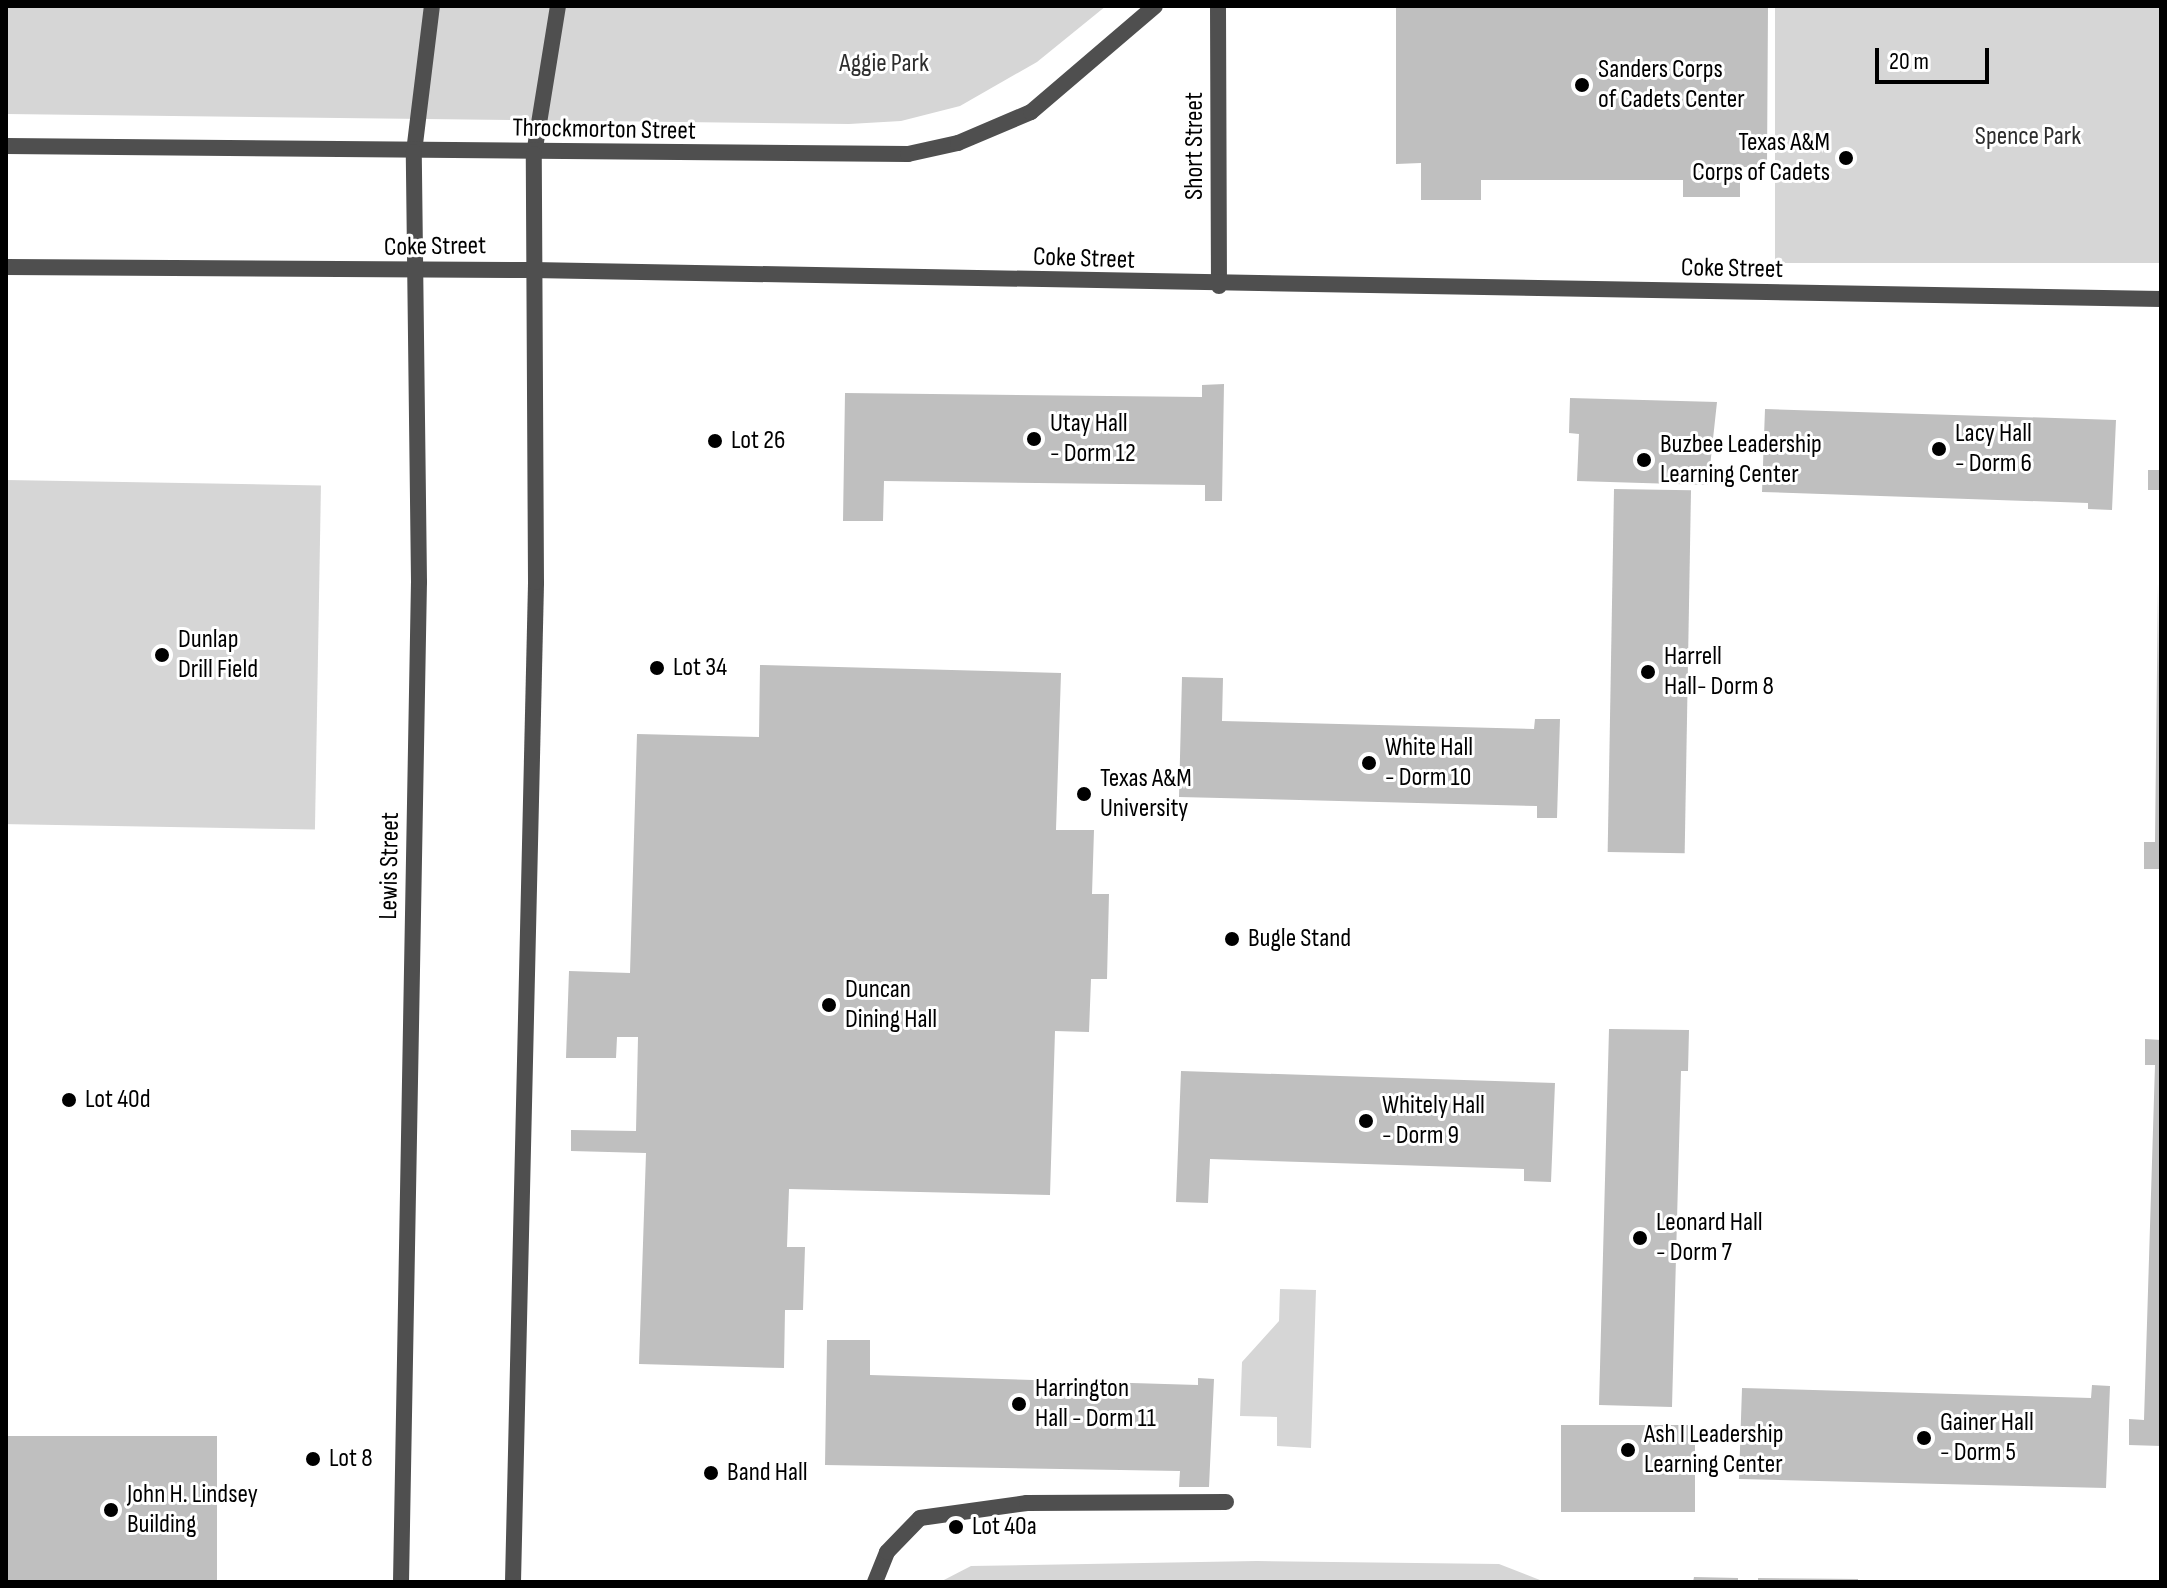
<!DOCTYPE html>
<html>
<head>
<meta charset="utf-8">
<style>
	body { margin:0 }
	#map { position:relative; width:2167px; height:1588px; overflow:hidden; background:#fff; font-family:"Sofia Sans Condensed",sans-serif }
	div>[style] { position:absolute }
	.green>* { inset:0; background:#d6d6d6; transform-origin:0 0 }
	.building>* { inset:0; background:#bfbfbf; transform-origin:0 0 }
	.lane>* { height:16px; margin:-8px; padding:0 8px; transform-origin:8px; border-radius:8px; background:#4f4f4f }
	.street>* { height:16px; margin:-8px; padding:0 8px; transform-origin:8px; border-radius:8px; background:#4f4f4f }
	.dots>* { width:22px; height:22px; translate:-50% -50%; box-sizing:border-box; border:4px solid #fff; border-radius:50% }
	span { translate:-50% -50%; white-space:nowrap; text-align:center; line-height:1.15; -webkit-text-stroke:6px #fff; paint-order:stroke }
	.park-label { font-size:26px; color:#2d2d2d }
	.poi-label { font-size:26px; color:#000 }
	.left { translate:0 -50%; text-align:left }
	.right { translate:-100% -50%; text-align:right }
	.street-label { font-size:26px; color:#000 }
	.frame { position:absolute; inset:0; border:8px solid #000; pointer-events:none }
	.scale { position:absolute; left:1875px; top:48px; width:114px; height:36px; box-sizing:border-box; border:4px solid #000; border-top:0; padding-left:10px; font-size:24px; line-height:28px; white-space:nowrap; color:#000; -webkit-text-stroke:6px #fff; paint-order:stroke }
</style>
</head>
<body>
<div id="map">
	<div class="green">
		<i style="clip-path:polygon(6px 6px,1106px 6px,1037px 62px,960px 106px,901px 121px,849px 124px,6px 114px)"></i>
		<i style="left:1775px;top:6px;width:386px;height:257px"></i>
		<i style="left:6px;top:480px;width:315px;height:344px;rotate:1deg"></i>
		<i style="clip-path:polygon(1280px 1289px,1316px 1290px,1311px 1448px,1277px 1446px,1277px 1417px,1240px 1416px,1242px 1362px,1279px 1321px)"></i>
		<i style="clip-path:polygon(1257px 1561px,1499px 1564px,1545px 1582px,940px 1582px,971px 1566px)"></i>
	</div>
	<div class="building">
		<i style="clip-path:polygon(1396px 6px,1768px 6px,1767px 167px,1740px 167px,1740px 197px,1683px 197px,1683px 180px,1481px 180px,1481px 200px,1421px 200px,1421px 163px,1396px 164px)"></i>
		<i style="clip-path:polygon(1224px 384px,1222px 501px,1205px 501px,1205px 485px,884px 481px,883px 521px,843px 521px,845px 393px,1202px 397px,1202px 385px)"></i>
		<i style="clip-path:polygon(1570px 398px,1717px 402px,1708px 485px,1577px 481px,1579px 434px,1569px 433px)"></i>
		<i style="clip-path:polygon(1765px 409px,2116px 420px,2112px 510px,2088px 509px,2088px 503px,1762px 492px)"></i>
		<i style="left:2148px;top:470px;width:13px;height:20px"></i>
		<i style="left:1614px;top:489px;width:77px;height:363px;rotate:1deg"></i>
		<i style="clip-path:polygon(2158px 582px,2161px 869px,2144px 869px,2144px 842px,2155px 842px)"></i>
		<i style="clip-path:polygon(760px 665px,1061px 673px,1056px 830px,1094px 830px,1092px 894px,1109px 894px,1107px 979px,1091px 979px,1089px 1032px,1055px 1031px,1050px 1195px,789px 1189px,787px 1247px,805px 1247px,803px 1310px,785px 1310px,784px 1368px,639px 1364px,646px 1153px,571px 1151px,571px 1130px,636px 1131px,638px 1037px,617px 1037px,616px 1058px,566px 1058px,569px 971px,630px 973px,637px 734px,759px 737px)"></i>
		<i style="clip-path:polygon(1182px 677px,1223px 678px,1222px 721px,1534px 729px,1535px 719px,1560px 719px,1557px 818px,1537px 818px,1537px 806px,1179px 797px)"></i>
		<i style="clip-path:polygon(1609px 1029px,1689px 1030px,1688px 1071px,1681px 1071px,1672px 1407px,1599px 1405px)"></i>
		<i style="clip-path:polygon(2145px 1039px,2161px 1040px,2161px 1446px,2129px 1445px,2129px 1419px,2144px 1420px,2155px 1065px,2145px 1065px)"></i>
		<i style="clip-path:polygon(1181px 1071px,1555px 1083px,1551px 1182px,1524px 1181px,1524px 1169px,1210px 1159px,1208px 1203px,1176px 1202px)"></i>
		<i style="clip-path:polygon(827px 1340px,870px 1340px,870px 1375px,1198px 1385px,1198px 1378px,1214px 1379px,1209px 1487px,1179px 1487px,1180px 1471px,825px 1465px)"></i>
		<i style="clip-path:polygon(2092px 1385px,2110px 1386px,2106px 1488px,1739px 1479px,1742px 1388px,2091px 1398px)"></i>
		<i style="left:1561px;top:1425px;width:134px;height:87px"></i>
		<i style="left:6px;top:1436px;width:211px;height:146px"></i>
		<i style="clip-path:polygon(1694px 1577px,1738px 1578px,1738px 1582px,1693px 1582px)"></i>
		<i style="clip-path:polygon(1758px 1578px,1858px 1579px,1858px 1582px,1758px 1582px)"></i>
	</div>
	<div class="lane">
		<i style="left:414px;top:152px;width:147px;rotate:-83deg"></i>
		<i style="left:534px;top:154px;width:150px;rotate:-80.8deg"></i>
		<i style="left:875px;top:1582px;width:32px;rotate:-68deg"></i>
		<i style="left:887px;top:1552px;width:47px;rotate:-45.9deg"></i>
		<i style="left:920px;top:1518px;width:108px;rotate:-8deg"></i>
		<i style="left:1027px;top:1503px;width:199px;rotate:-0.3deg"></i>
	</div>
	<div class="street">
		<i style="left:1218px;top:6px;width:280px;rotate:89.8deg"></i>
		<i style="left:6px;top:146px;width:902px;rotate:0.51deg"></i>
		<i style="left:908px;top:154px;width:51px;rotate:-12.4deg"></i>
		<i style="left:958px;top:143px;width:79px;rotate:-23deg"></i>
		<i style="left:1031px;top:112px;width:163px;rotate:-40.5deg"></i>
		<i style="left:6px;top:267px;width:526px;rotate:0.33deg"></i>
		<i style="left:532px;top:270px;width:1629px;rotate:1.02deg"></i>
		<i style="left:401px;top:1582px;width:1000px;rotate:-88.97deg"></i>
		<i style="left:419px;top:582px;width:430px;rotate:-90.7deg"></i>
		<i style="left:513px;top:1582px;width:1000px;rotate:-88.68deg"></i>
		<i style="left:536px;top:582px;width:428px;rotate:-90.3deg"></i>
	</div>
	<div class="dots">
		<i style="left:1582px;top:85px;background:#000"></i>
		<i style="left:1846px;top:158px;background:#000"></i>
		<i style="left:1034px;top:439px;background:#000"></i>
		<i style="left:715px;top:441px;background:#000"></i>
		<i style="left:1939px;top:449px;background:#000"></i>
		<i style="left:1644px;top:460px;background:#000"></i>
		<i style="left:162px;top:655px;background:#000"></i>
		<i style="left:657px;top:668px;background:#000"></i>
		<i style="left:1648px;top:672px;background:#000"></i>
		<i style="left:1369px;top:763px;background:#000"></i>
		<i style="left:1084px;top:794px;background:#000"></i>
		<i style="left:1232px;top:939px;background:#000"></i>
		<i style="left:829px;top:1005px;background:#000"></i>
		<i style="left:69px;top:1100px;background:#000"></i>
		<i style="left:1366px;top:1121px;background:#000"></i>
		<i style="left:1640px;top:1238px;background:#000"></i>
		<i style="left:1019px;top:1404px;background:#000"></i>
		<i style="left:1924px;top:1438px;background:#000"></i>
		<i style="left:1628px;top:1450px;background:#000"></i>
		<i style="left:313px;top:1459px;background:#000"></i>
		<i style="left:711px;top:1473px;background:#000"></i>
		<i style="left:111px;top:1510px;background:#000"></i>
		<i style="left:956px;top:1527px;background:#000"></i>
	</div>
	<div class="park-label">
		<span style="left:884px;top:64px">Aggie Park</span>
		<span style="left:2028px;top:137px">Spence Park</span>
	</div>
	<div class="poi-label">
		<span class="left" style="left:1598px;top:85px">Sanders Corps<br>of Cadets Center</span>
		<span class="right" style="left:1830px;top:158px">Texas A&amp;M<br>Corps of Cadets</span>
		<span class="left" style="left:1050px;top:439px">Utay Hall<br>- Dorm 12</span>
		<span class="left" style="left:1955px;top:449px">Lacy Hall<br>- Dorm 6</span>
		<span class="left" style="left:731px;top:441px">Lot 26</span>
		<span class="left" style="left:1660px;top:460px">Buzbee Leadership<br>Learning Center</span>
		<span class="left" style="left:178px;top:655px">Dunlap<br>Drill Field</span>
		<span class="left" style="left:1664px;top:672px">Harrell<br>Hall- Dorm 8</span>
		<span class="left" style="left:673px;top:668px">Lot 34</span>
		<span class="left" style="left:1385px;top:763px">White Hall<br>- Dorm 10</span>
		<span class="left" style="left:1100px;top:794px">Texas A&amp;M<br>University</span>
		<span class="left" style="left:1248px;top:939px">Bugle Stand</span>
		<span class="left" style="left:845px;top:1005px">Duncan<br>Dining Hall</span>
		<span class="left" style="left:85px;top:1100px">Lot 40d</span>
		<span class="left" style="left:1382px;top:1121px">Whitely Hall<br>- Dorm 9</span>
		<span class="left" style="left:1656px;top:1238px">Leonard Hall<br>- Dorm 7</span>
		<span class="left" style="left:1035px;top:1404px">Harrington<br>Hall - Dorm 11</span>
		<span class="left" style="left:1940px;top:1438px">Gainer Hall<br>- Dorm 5</span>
		<span class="left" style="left:1644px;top:1450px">Ash I Leadership<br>Learning Center</span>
		<span class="left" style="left:329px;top:1459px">Lot 8</span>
		<span class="left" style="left:727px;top:1473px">Band Hall</span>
		<span class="left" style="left:127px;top:1510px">John H. Lindsey<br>Building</span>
		<span class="left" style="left:972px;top:1527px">Lot 40a</span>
	</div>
	<div class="street-label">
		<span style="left:604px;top:130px;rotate:1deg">Throckmorton Street</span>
		<span style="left:1195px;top:146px;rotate:-90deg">Short Street</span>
		<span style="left:435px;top:247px;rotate:-1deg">Coke Street</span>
		<span style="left:1084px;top:259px;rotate:2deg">Coke Street</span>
		<span style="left:1732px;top:269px;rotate:1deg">Coke Street</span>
		<span style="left:390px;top:866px;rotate:-89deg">Lewis Street</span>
	</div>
	<div class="frame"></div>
	<div class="scale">20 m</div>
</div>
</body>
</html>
